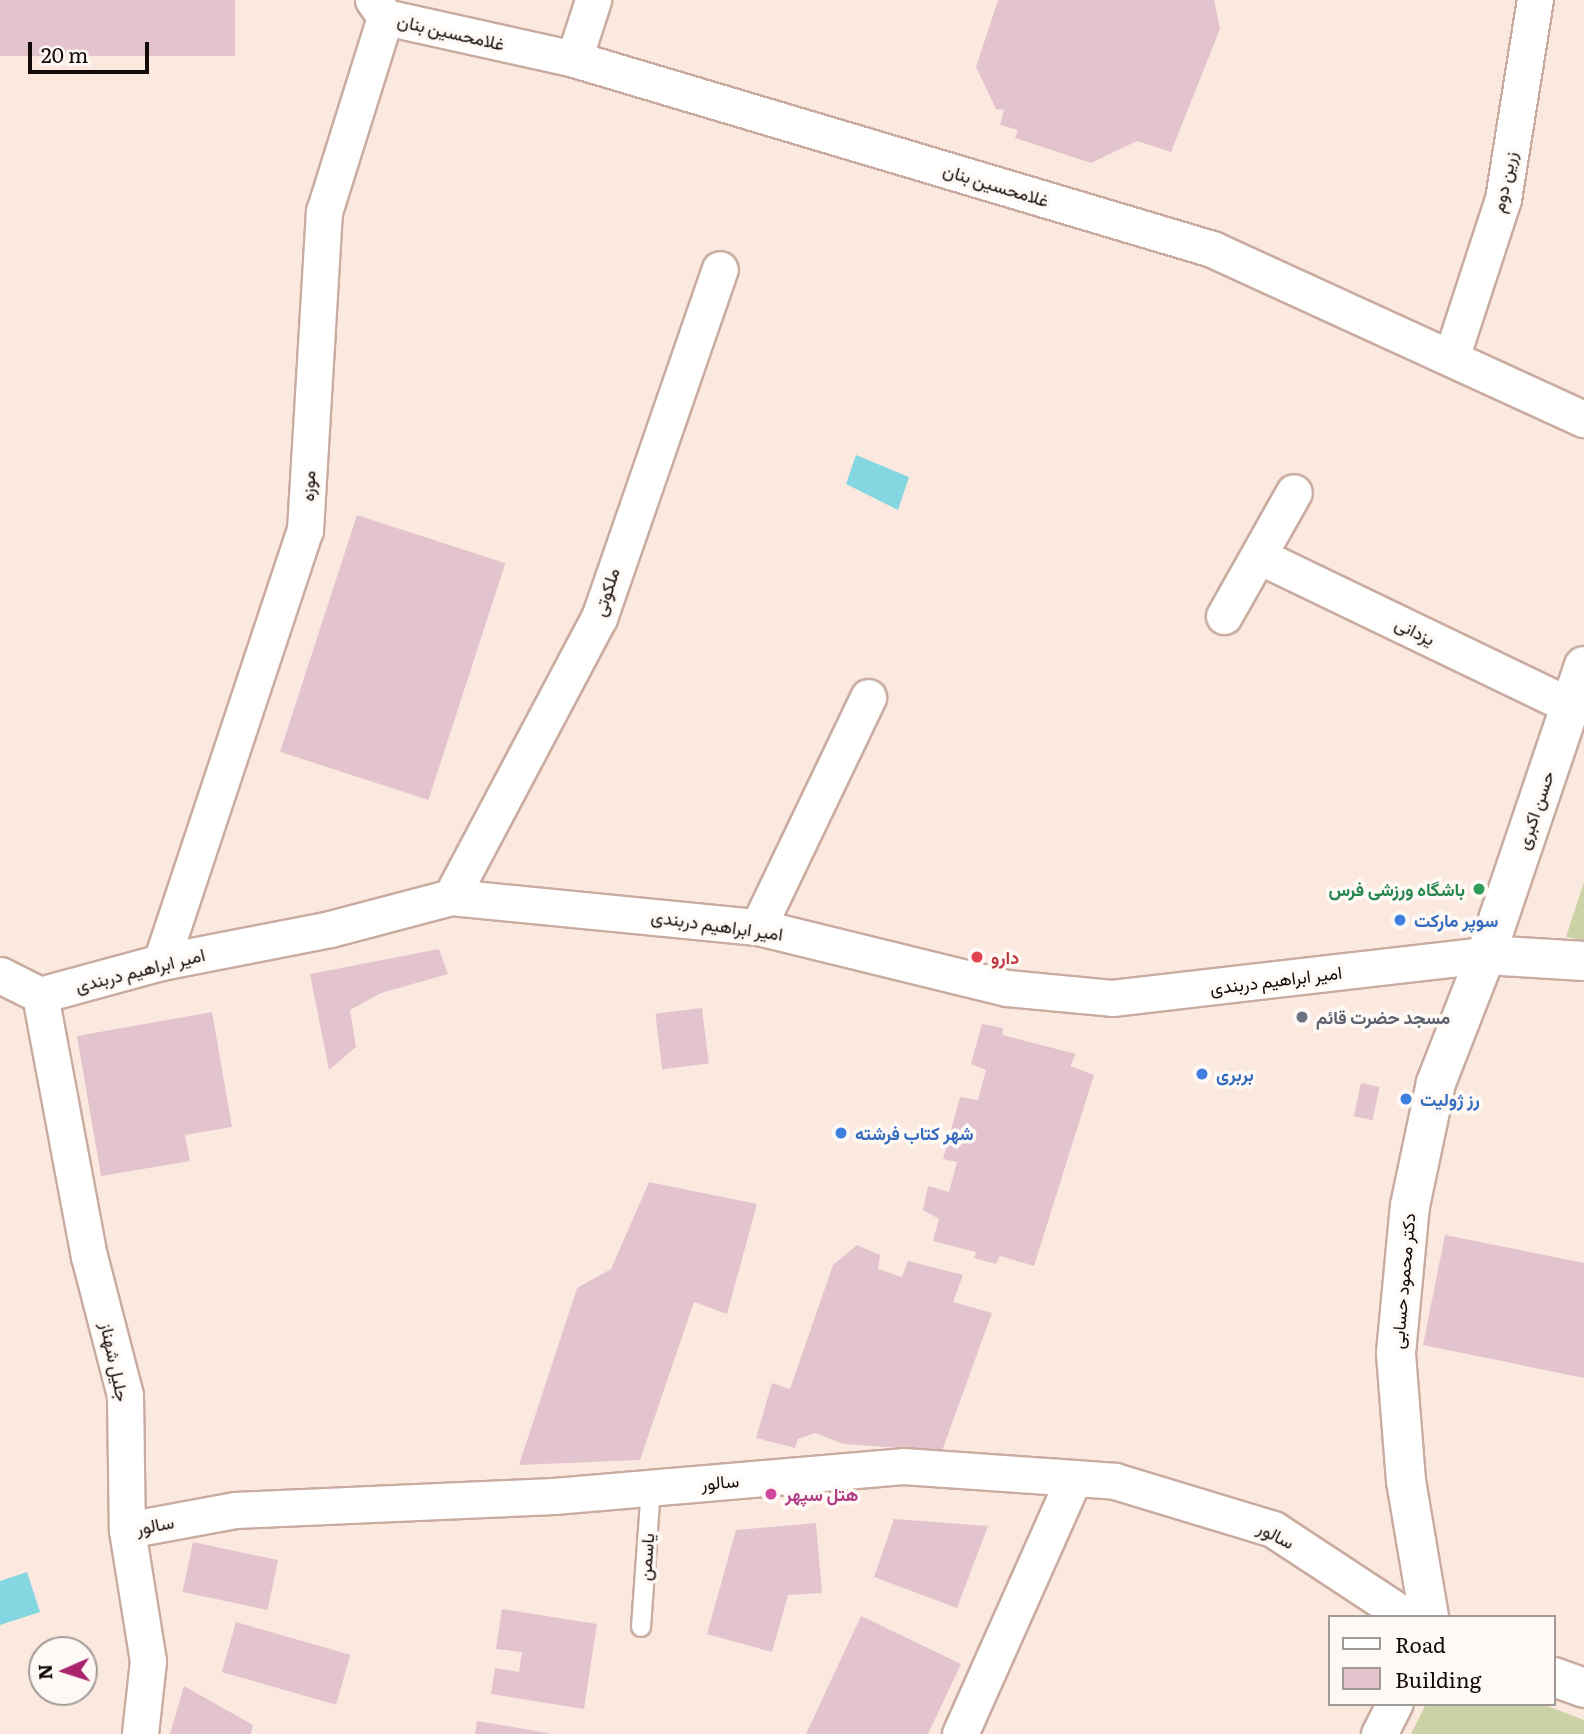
<!DOCTYPE html>
<html>
<head>
<meta charset="utf-8">
<style>
	body { margin:0 }
	#map { position:relative; width:1584px; height:1734px; overflow:hidden; background:#fbe9e0; font-family:Literata,Vazirmatn,serif }
	div>[style] { position:absolute }
	.green>* { inset:0; background:#cad2a6 }
	.water>* { inset:0; background:#84d7e0 }
	.building>* { inset:0; background:#e3c4ce; transform-origin:0 0 }
	.roads { filter:drop-shadow(2px 0 #c9ac9f) drop-shadow(-2px 0 #c9ac9f) drop-shadow(0 2px #c9ac9f) drop-shadow(0 -2px #c9ac9f) }
	.service>* { height:18px; margin:-9px; padding:0 9px; transform-origin:9px; border-radius:9px; background:#fff }
	.minor>* { height:35px; margin:-17.5px; padding:0 17.5px; transform-origin:17.5px; border-radius:17.5px; background:#fff }
	.tertiary>* { height:38px; margin:-19px; padding:0 19px; transform-origin:19px; border-radius:19px; background:#fff }
	.dots>* { width:19px; height:19px; translate:-50% -50%; box-sizing:border-box; border:4px solid #fff9f6; border-radius:50% }
	span { translate:-50% -50%; white-space:nowrap; text-align:center; line-height:1.15; -webkit-text-stroke:7px #fff9f6; paint-order:stroke }
	.street-label { font-size:18px; color:#130906 }
	.leisure-label { font-size:18px; color:#27864d; font-weight:700 }
	.right { translate:-100% -50%; text-align:right }
	.shop-label { font-size:18px; color:#366cbe; font-weight:700 }
	.left { translate:0 -50%; text-align:left }
	.health-label { font-size:18px; color:#be3a42; font-weight:700 }
	.worship-label { font-size:18px; color:#5b616d; font-weight:700 }
	.hotel-label { font-size:18px; color:#b23c85; font-weight:700 }
	.legend { position:absolute; left:1328px; top:1615px; width:228px; height:91px; box-sizing:border-box; background:#fff9f6; border:2px solid #a19996; margin:0; padding:9px 12px; list-style:none; font-size:21px; color:#130906 }
	.legend li { display:flex; align-items:center; gap:14px; height:35px }
	.legend b { width:35px; border:2px solid #a19996 }
	.north { position:absolute; left:28px; top:1636px; width:70px; height:70px; box-sizing:border-box; background:#fff9f6; border:2px solid #a19996; border-radius:50%; rotate:267deg; font-size:19px; font-weight:700; line-height:28px; text-align:center; color:#130906 }
	.north::after { content:''; display:block; margin:auto; width:24px; height:32px; background:#a9246d; clip-path:polygon(50% 0,100% 100%,50% 72%,0 100%) }
	.scale { position:absolute; left:28px; top:42px; width:121px; height:32px; box-sizing:border-box; border:4px solid #130906; border-top:0; padding-left:9px; font-size:21px; line-height:24px; white-space:nowrap; color:#130906; -webkit-text-stroke:5px #fff9f6; paint-order:stroke }
</style>
</head>
<body>
<div id="map">
	<div class="green">
		<i style="clip-path:polygon(1584px 882px,1584px 940px,1566px 937px)"></i>
		<i style="clip-path:polygon(1426px 1704px,1542px 1704px,1584px 1720px,1584px 1734px,1411px 1734px)"></i>
	</div>
	<div class="water">
		<i style="clip-path:polygon(856px 455px,909px 477px,898px 510px,846px 484px)"></i>
		<i style="clip-path:polygon(27px 1572px,40px 1612px,0 1625px,0 1581px)"></i>
	</div>
	<div class="building">
		<i style="left:0;top:0;width:235px;height:56px"></i>
		<i style="clip-path:polygon(998px 0,1214px 0,1220px 29px,1171px 152px,1137px 141px,1091px 163px,1015px 138px,1018px 130px,1000px 125px,1004px 110px,996px 109px,976px 67px)"></i>
		<i style="left:357px;top:515px;width:156px;height:249px;rotate:18deg"></i>
		<i style="clip-path:polygon(439px 949px,448px 974px,381px 993px,350px 1010px,356px 1047px,329px 1070px,310px 974px)"></i>
		<i style="left:702px;top:1008px;width:56px;height:47px;rotate:83deg"></i>
		<i style="clip-path:polygon(212px 1012px,232px 1127px,185px 1135px,190px 1161px,101px 1176px,77px 1036px)"></i>
		<i style="clip-path:polygon(982px 1024px,1003px 1028px,1002px 1035px,1076px 1054px,1070px 1066px,1094px 1075px,1034px 1266px,1000px 1256px,996px 1264px,974px 1258px,976px 1252px,933px 1241px,939px 1219px,923px 1210px,928px 1186px,949px 1192px,957px 1162px,943px 1159px,960px 1097px,978px 1100px,986px 1070px,971px 1064px)"></i>
		<i style="left:1361px;top:1083px;width:19px;height:34px;rotate:12deg"></i>
		<i style="clip-path:polygon(649px 1182px,757px 1204px,727px 1314px,694px 1302px,640px 1460px,519px 1465px,577px 1288px,611px 1269px)"></i>
		<i style="clip-path:polygon(1445px 1235px,1584px 1263px,1584px 1378px,1423px 1345px)"></i>
		<i style="clip-path:polygon(857px 1245px,880px 1255px,878px 1269px,902px 1277px,908px 1261px,963px 1275px,953px 1302px,992px 1313px,942px 1451px,844px 1444px,815px 1433px,798px 1439px,795px 1448px,756px 1438px,772px 1383px,790px 1389px,833px 1265px)"></i>
		<i style="clip-path:polygon(894px 1519px,988px 1526px,957px 1608px,874px 1577px)"></i>
		<i style="clip-path:polygon(816px 1523px,822px 1593px,788px 1595px,772px 1652px,707px 1634px,736px 1530px)"></i>
		<i style="left:193px;top:1542px;width:87px;height:51px;rotate:12deg"></i>
		<i style="clip-path:polygon(502px 1609px,597px 1624px,584px 1709px,491px 1694px,495px 1668px,519px 1672px,522px 1652px,496px 1649px)"></i>
		<i style="clip-path:polygon(861px 1616px,961px 1664px,928px 1734px,806px 1734px)"></i>
		<i style="left:236px;top:1622px;width:119px;height:52px;rotate:16deg"></i>
		<i style="clip-path:polygon(184px 1686px,253px 1725px,251px 1734px,170px 1734px)"></i>
		<i style="clip-path:polygon(477px 1721px,548px 1733px,548px 1734px,475px 1734px)"></i>
	</div>
	<div class="roads">
		<div class="service">
			<i style="left:641px;top:1627px;width:140px;rotate:-85.9deg"></i>
		</div>
		<div class="minor">
			<i style="left:385px;top:17px;width:194px;rotate:12.5deg"></i>
			<i style="left:574px;top:59px;width:666px;rotate:16.58deg"></i>
			<i style="left:1212px;top:249px;width:409px;rotate:24.6deg"></i>
			<i style="left:574px;top:59px;width:62px;rotate:-72.1deg"></i>
			<i style="left:1451px;top:358px;width:167px;rotate:-71.9deg"></i>
			<i style="left:1503px;top:199px;width:202px;rotate:-80.9deg"></i>
			<i style="left:1259px;top:556px;width:345px;rotate:25.7deg"></i>
			<i style="left:1224px;top:616px;width:142px;rotate:-60.6deg"></i>
			<i style="left:451px;top:897px;width:316px;rotate:-62.1deg"></i>
			<i style="left:599px;top:618px;width:369px;rotate:-70.9deg"></i>
			<i style="left:758px;top:927px;width:255px;rotate:-64.4deg"></i>
			<i style="left:161px;top:962px;width:455px;rotate:-71.6deg"></i>
			<i style="left:305px;top:530px;width:319px;rotate:-86.6deg"></i>
			<i style="left:324px;top:212px;width:204px;rotate:-72.6deg"></i>
			<i style="left:385px;top:17px;width:21px;rotate:-125deg"></i>
			<i style="left:0;top:975px;width:45px;rotate:26.6deg"></i>
			<i style="left:40px;top:995px;width:125px;rotate:-15.3deg"></i>
			<i style="left:161px;top:962px;width:172px;rotate:-11deg"></i>
			<i style="left:330px;top:929px;width:125px;rotate:-14.8deg"></i>
			<i style="left:451px;top:897px;width:308px;rotate:5.6deg"></i>
			<i style="left:758px;top:927px;width:256px;rotate:13.8deg"></i>
			<i style="left:1007px;top:988px;width:105px;rotate:5.4deg"></i>
			<i style="left:1112px;top:998px;width:376px;rotate:-6.6deg"></i>
			<i style="left:40px;top:995px;width:266px;rotate:79.4deg"></i>
			<i style="left:89px;top:1256px;width:144px;rotate:75.5deg"></i>
			<i style="left:125px;top:1395px;width:135px;rotate:89.2deg"></i>
			<i style="left:127px;top:1530px;width:133px;rotate:80.9deg"></i>
			<i style="left:148px;top:1661px;width:73px;rotate:96.3deg"></i>
			<i style="left:127px;top:1530px;width:110px;rotate:-10.5deg"></i>
			<i style="left:235px;top:1510px;width:319px;rotate:-2.5deg"></i>
			<i style="left:554px;top:1496px;width:350px;rotate:-4.9deg"></i>
			<i style="left:903px;top:1466px;width:213px;rotate:4deg"></i>
			<i style="left:1115px;top:1481px;width:165px;rotate:16.9deg"></i>
			<i style="left:1273px;top:1529px;width:160px;rotate:33.3deg"></i>
			<i style="left:960px;top:1734px;width:280px;rotate:-66deg"></i>
			<i style="left:1379px;top:1734px;width:34px;rotate:-63deg"></i>
		</div>
		<div class="tertiary">
			<i style="left:1486px;top:955px;width:98px;rotate:3.5deg"></i>
			<i style="left:1429px;top:1617px;width:138px;rotate:-99.6deg"></i>
			<i style="left:1406px;top:1481px;width:128px;rotate:-94.5deg"></i>
			<i style="left:1396px;top:1353px;width:148px;rotate:-84.6deg"></i>
			<i style="left:1410px;top:1206px;width:126px;rotate:-78.1deg"></i>
			<i style="left:1436px;top:1083px;width:137px;rotate:-68.7deg"></i>
			<i style="left:1486px;top:955px;width:305px;rotate:-71.3deg"></i>
			<i style="left:1554px;top:1677px;width:32px;rotate:20deg"></i>
		</div>
	</div>
	<div class="dots">
		<i style="left:1479px;top:889px;background:#2e9e5b"></i>
		<i style="left:1400px;top:920px;background:#3f7fe0"></i>
		<i style="left:977px;top:957px;background:#e0444e"></i>
		<i style="left:1302px;top:1017px;background:#6b7280"></i>
		<i style="left:1202px;top:1074px;background:#3f7fe0"></i>
		<i style="left:1406px;top:1099px;background:#3f7fe0"></i>
		<i style="left:841px;top:1133px;background:#3f7fe0"></i>
		<i style="left:771px;top:1494px;background:#d1479c"></i>
	</div>
	<div class="street-label">
		<span style="left:451px;top:32px;rotate:13deg">غلامحسین بنان</span>
		<span style="left:1504px;top:182px;rotate:-78deg">زرین دوم</span>
		<span style="left:996px;top:185px;rotate:17deg">غلامحسین بنان</span>
		<span style="left:308px;top:486px;rotate:-87deg">موزه</span>
		<span style="left:606px;top:592px;rotate:-72deg">ملکوتی</span>
		<span style="left:1415px;top:631px;rotate:26deg">یزدانی</span>
		<span style="left:1535px;top:810px;rotate:-71deg">حسن اکبری</span>
		<span style="left:717px;top:925px;rotate:8deg">امیر ابراهیم دربندی</span>
		<span style="left:140px;top:970px;rotate:-14deg">امیر ابراهیم دربندی</span>
		<span style="left:1276px;top:980px;rotate:-7deg">امیر ابراهیم دربندی</span>
		<span style="left:1403px;top:1281px;rotate:-85deg">دکتر محمود حسابی</span>
		<span style="left:115px;top:1362px;rotate:78deg">جلیل شهناز</span>
		<span style="left:720px;top:1482px;rotate:-5deg">سالور</span>
		<span style="left:155px;top:1525px;rotate:-11deg">سالور</span>
		<span style="left:1276px;top:1535px;rotate:27deg">سالور</span>
		<span style="left:646px;top:1557px;rotate:-86deg">یاسمن</span>
	</div>
	<div class="leisure-label">
		<span class="right" style="left:1465px;top:889px">باشگاه ورزشی فرس</span>
	</div>
	<div class="shop-label">
		<span class="left" style="left:1414px;top:920px">سوپر مارکت</span>
		<span class="left" style="left:1216px;top:1074px">بربری</span>
		<span class="left" style="left:1420px;top:1099px">رز ژولیت</span>
		<span class="left" style="left:855px;top:1133px">شهر کتاب فرشته</span>
	</div>
	<div class="health-label">
		<span class="left" style="left:991px;top:957px">دارو</span>
	</div>
	<div class="worship-label">
		<span class="left" style="left:1316px;top:1017px">مسجد حضرت قائم</span>
	</div>
	<div class="hotel-label">
		<span class="left" style="left:785px;top:1494px">هتل سپهر</span>
	</div>
	<ul class="legend">
	<li><b style="height:9px;background:#fff"></b>Road</li>
	<li><b style="height:19px;background:#e3c4ce"></b>Building</li>
	</ul>
	<div class="north">N</div>
	<div class="scale">20 m</div>
</div>
</body>
</html>
